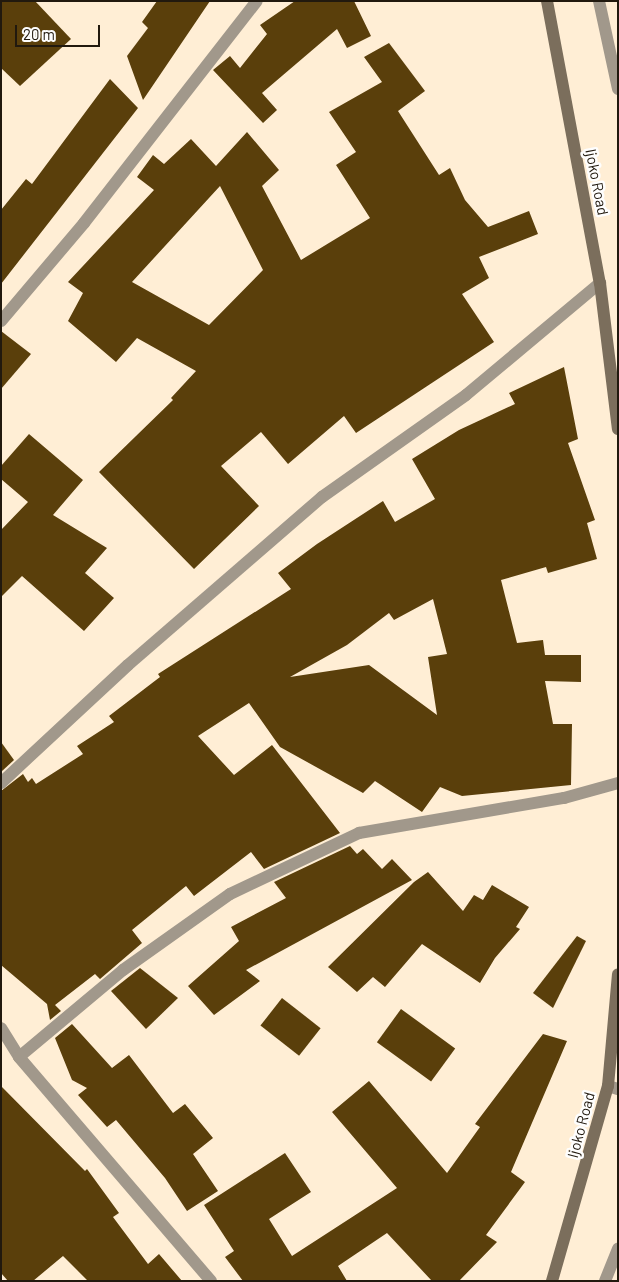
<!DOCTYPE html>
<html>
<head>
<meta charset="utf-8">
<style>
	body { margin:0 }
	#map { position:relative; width:619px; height:1282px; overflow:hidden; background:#ffeed5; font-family:Barlow,sans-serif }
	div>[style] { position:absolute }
	.building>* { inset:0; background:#5a3f0b; transform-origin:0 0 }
	.minor>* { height:12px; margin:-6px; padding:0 6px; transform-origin:6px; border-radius:6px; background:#a1988b }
	.secondary>* { height:12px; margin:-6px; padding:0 6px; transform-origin:6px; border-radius:6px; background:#7b6e5c }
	span { translate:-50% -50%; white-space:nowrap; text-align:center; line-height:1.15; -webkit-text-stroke:5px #fefefe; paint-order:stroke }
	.street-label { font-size:15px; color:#21190e }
	.frame { position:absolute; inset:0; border:2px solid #21190e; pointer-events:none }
	.scale { position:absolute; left:15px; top:25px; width:85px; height:22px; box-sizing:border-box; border:2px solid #21190e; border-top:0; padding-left:6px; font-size:15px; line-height:18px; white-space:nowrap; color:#21190e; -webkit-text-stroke:4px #fefefe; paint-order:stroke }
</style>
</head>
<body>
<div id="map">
	<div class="building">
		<i style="clip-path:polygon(1px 1px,35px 1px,71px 39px,20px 86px,1px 68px)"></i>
		<i style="clip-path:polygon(157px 1px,210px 1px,143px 100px,127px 56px,148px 28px,142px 22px)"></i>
		<i style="clip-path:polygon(295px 1px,354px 1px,371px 36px,347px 48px,337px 29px,262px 93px,277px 110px,263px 123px,213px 70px,230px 56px,240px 68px,267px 34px,260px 25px)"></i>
		<i style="clip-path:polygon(evenodd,389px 43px,425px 91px,398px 111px,439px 175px,450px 168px,465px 200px,488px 227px,529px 211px,538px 234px,479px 257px,489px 278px,462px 294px,494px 342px,356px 433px,344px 416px,288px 464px,261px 432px,221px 466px,259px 506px,194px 569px,99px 472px,173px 400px,171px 398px,196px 371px,137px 338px,116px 362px,68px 321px,83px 293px,68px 282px,154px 190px,137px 177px,153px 155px,164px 164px,191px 139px,216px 166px,247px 132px,279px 170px,262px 186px,301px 260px,370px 218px,336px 165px,356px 152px,329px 112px,382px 82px,364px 57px,389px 43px,220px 186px,263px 270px,209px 325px,132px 282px,220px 186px)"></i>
		<i style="clip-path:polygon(110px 79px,138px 108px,1px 284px,1px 210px,26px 179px,32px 184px)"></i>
		<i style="clip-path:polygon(1px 331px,31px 354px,1px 389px)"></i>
		<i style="clip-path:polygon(evenodd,564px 367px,578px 439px,568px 443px,595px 520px,587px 523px,597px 559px,548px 573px,546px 567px,501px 580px,517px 643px,543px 640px,545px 655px,581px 655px,581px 682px,545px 681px,553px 724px,572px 724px,571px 785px,462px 796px,440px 787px,422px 812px,375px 781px,363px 793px,280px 747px,249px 703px,198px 736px,234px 775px,272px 745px,340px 833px,264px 869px,251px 852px,194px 896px,186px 886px,132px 930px,142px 943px,100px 979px,95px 974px,55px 1005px,61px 1011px,50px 1020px,47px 1004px,1px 965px,1px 791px,23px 774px,28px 782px,32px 778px,36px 784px,83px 754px,77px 746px,114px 722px,109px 716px,160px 677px,158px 674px,291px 589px,278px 573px,317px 544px,383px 501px,395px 522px,435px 499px,412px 459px,459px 430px,515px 404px,509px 393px,564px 367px,433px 599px,447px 654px,428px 657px,437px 715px,369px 665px,290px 677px,347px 645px,389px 613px,394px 620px,433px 599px)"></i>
		<i style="clip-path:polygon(29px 434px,83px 480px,53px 515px,107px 548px,85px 573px,114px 598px,84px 631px,22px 576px,1px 597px,1px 530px,28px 502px,1px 479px,1px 466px)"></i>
		<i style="clip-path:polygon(1px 742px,14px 760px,1px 772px)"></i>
		<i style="clip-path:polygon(350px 846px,357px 854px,363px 849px,382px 869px,392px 859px,412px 880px,246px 970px,260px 981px,214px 1015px,188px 986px,239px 941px,231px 927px,286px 898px,274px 882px)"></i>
		<i style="clip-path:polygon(428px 872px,463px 911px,474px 895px,483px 900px,492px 885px,529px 907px,516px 927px,520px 929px,495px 958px,480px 983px,422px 944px,385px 987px,373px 977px,357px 992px,328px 967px,414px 882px)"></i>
		<i style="clip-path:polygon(577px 936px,586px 941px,553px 1008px,533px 993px)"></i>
		<i style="clip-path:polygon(140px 968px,178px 998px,146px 1029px,111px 991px)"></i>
		<i style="left:282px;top:998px;width:49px;height:35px;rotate:38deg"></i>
		<i style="left:401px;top:1009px;width:67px;height:41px;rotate:36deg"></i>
		<i style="clip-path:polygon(72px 1024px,112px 1068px,129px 1055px,173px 1113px,185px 1104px,213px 1138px,193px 1154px,218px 1191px,187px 1211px,165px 1178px,116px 1120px,107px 1127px,78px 1095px,87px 1088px,72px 1080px,55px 1038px)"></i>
		<i style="clip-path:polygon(543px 1034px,567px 1041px,511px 1172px,525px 1182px,486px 1235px,497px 1242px,459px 1281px,432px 1281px,387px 1233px,338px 1266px,347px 1281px,243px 1281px,225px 1257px,234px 1251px,204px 1205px,285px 1153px,311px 1192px,269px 1219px,292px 1256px,397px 1188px,332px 1112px,369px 1081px,447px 1173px,480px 1127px,475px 1124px)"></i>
		<i style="clip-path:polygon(1px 1086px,85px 1171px,87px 1169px,119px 1213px,113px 1217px,148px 1264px,159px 1254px,182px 1281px,88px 1281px,63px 1256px,33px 1281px,8px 1281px,1px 1273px)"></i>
	</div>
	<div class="minor">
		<i style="left:599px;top:1px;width:90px;rotate:77.8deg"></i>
		<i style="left:1px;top:321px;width:128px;rotate:-49.7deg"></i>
		<i style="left:84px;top:223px;width:281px;rotate:-52.1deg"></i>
		<i style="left:1px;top:783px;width:173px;rotate:-42.9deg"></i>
		<i style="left:128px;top:665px;width:257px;rotate:-40.9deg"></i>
		<i style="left:322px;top:497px;width:176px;rotate:-35.3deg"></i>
		<i style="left:466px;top:395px;width:175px;rotate:-39.9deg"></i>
		<i style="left:1px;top:1028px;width:34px;rotate:58deg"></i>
		<i style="left:19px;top:1057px;width:295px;rotate:49.4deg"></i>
		<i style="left:19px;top:1057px;width:136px;rotate:-39.9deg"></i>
		<i style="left:123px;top:970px;width:131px;rotate:-35.4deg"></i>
		<i style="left:230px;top:894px;width:143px;rotate:-25.3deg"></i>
		<i style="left:359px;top:833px;width:208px;rotate:-9.7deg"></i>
		<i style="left:564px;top:798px;width:56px;rotate:-15.5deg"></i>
		<i style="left:608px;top:1086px;width:10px;rotate:17deg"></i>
		<i style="left:605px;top:1281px;width:35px;rotate:-68deg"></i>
	</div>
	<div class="secondary">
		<i style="left:547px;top:1px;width:287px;rotate:79.4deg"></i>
		<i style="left:600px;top:283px;width:147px;rotate:83deg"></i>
		<i style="left:552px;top:1281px;width:203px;rotate:-74deg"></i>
		<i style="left:608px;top:1086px;width:112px;rotate:-84.9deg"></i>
	</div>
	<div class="street-label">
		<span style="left:597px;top:182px;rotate:79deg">Ijoko Road</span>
		<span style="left:581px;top:1125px;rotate:-75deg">Ijoko Road</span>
	</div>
	<div class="frame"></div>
	<div class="scale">20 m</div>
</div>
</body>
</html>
